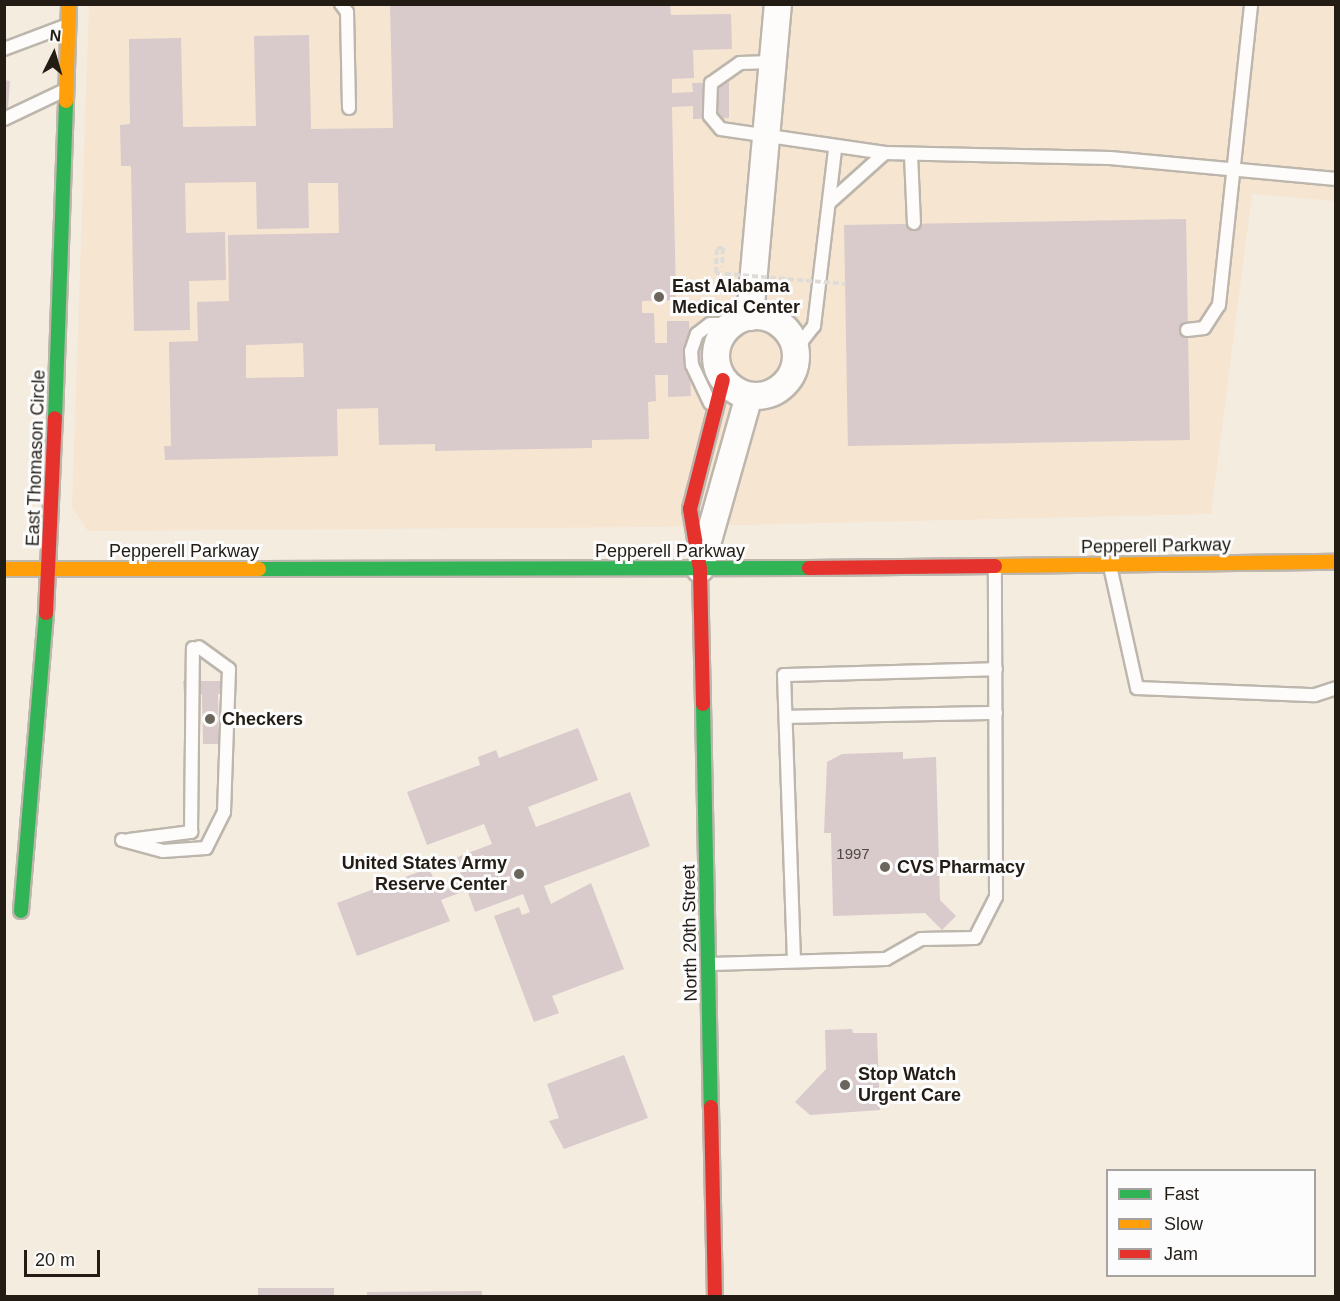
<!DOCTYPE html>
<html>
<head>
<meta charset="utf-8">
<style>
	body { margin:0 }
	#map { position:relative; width:1340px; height:1301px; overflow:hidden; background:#f5ece0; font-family:Helvetica,sans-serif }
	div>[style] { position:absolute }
	.built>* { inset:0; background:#f5e5d1 }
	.building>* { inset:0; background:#d9cacb; transform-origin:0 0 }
	.path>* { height:4px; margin-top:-2px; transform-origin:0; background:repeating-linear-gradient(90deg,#dfdcd8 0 6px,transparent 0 9px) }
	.roads { filter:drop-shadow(2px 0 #bdb6ad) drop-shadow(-2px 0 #bdb6ad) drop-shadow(0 2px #bdb6ad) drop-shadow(0 -2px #bdb6ad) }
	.lane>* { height:12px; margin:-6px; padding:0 6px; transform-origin:6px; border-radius:6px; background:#fefcfa }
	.street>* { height:26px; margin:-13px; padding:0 13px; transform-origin:13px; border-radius:13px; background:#fefcfa }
	.street>.ring { margin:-13px; padding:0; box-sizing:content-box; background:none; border:26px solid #fefcfa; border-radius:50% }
	.fast>* { height:14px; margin:-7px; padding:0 7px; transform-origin:7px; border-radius:7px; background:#30b455 }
	.slow>* { height:14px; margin:-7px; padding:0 7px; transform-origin:7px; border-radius:7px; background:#ff9f0a }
	.jam>* { height:14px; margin:-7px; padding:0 7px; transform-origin:7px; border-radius:7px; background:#e5322d }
	.path-bridge>* { height:4px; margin-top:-2px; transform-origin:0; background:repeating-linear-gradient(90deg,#dfdcd8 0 6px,transparent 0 9px) }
	.dots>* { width:16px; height:16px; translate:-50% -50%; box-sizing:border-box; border:3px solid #fcfcfc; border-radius:50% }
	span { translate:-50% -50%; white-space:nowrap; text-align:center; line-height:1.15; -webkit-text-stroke:6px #fcfcfc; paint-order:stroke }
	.number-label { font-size:15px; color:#504842 }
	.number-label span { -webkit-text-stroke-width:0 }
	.poi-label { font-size:18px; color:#221c15; font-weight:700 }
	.left { translate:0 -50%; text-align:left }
	.right { translate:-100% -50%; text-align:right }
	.street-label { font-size:18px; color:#221c15 }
	.frame { position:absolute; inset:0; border:6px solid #221c15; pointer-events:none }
	.legend { position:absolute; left:1106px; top:1169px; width:210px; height:108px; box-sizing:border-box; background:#fcfcfc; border:2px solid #a5a2a0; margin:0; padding:8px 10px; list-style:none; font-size:18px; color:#221c15 }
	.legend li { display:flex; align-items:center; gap:12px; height:30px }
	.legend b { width:30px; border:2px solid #a5a2a0 }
	.north { position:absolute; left:24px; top:24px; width:60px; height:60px; -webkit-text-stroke:4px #fcfcfc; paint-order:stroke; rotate:5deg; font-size:16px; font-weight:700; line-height:24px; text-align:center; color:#221c15 }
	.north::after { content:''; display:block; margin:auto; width:21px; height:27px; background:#221c15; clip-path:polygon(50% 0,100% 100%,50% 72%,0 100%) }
	.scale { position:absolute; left:24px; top:1250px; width:76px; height:27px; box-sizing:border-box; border:3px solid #221c15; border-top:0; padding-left:8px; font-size:18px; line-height:21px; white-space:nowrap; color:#221c15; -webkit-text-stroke:4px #fcfcfc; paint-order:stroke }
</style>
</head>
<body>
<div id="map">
	<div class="built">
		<i style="clip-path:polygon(89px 5px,1335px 5px,1335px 201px,1252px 194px,1211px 514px,654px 527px,88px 531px,72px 508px)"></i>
	</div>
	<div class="building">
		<i style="clip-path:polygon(evenodd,390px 4px,670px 4px,671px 15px,731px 14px,732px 49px,693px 50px,694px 78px,672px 79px,672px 93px,693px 92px,692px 83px,729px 82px,729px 118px,693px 119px,693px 106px,672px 107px,676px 300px,642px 301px,642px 313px,654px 313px,655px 343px,667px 343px,667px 321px,689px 321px,690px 342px,708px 342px,708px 374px,690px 374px,691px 396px,668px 397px,668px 375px,655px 375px,656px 401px,648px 402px,649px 439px,592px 440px,592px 448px,435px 451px,435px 444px,379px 445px,378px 408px,337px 409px,338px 456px,165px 460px,164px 446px,171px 446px,169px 342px,198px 341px,197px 302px,229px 301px,228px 235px,339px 233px,338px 183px,308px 183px,309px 228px,257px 229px,256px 182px,185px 183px,186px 233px,225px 232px,226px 280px,189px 281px,190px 330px,134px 331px,131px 166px,121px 166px,120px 125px,130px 124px,129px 39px,181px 38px,183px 127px,256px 126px,254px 36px,309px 35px,311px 129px,393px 128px,390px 4px,303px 343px,304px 377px,246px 378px,246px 345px,303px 343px)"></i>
		<i style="clip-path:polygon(4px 80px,10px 81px,8px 108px,4px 108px)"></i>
		<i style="left:1186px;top:219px;width:221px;height:342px;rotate:89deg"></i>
		<i style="clip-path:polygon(183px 681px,235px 681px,235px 694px,218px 694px,219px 744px,203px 744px,202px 694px,184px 694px)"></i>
		<i style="clip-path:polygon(578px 728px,598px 780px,528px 807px,536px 827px,630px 792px,650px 846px,544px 886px,551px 904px,591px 883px,624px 969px,552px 996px,559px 1013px,534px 1022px,494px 916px,519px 907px,522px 915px,530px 912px,523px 894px,475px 912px,467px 890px,441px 900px,450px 921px,357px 956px,337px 903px,429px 868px,438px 889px,463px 880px,455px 858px,492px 844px,484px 824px,427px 845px,407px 792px,480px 765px,478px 757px,496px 750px,499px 758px)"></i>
		<i style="clip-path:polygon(903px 752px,903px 759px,936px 757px,940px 900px,956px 916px,942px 930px,925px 913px,833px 916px,831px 833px,824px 833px,827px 762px,842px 754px)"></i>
		<i style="clip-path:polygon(852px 1029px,853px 1033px,877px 1033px,880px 1110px,810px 1115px,795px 1102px,826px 1069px,825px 1030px)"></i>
		<i style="clip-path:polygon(624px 1055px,648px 1118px,564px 1149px,549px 1121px,559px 1118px,547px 1084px)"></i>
		<i style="left:334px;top:1288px;width:8px;height:76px;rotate:90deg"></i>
		<i style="clip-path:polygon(482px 1291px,482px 1296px,367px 1296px,367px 1292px)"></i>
	</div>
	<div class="path">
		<i style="left:716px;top:273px;width:25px;rotate:-88deg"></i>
		<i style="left:717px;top:248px;width:6px"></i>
		<i style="left:723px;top:248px;width:19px;rotate:93deg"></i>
	</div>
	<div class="roads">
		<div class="lane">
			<i style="left:341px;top:4px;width:10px;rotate:53deg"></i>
			<i style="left:347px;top:12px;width:96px;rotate:88.8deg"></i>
			<i style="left:4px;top:49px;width:65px;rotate:-20.7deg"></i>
			<i style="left:772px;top:62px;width:32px;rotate:178deg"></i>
			<i style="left:740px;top:63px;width:35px;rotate:145deg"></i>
			<i style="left:711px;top:83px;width:33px;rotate:92deg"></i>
			<i style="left:710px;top:116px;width:17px;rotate:50deg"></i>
			<i style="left:721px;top:129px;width:166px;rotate:8.3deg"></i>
			<i style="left:885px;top:153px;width:225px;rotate:1.3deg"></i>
			<i style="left:1110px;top:158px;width:227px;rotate:5.3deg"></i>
			<i style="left:4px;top:119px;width:65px;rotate:-25.4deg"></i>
			<i style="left:911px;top:155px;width:68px;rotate:87.5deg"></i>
			<i style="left:829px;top:203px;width:75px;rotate:-41.8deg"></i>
			<i style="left:1187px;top:330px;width:17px;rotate:-7deg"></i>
			<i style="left:1204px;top:328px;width:27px;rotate:-57deg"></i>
			<i style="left:1219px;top:305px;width:303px;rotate:-83.9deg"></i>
			<i style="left:795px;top:350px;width:31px;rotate:-52deg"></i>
			<i style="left:814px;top:326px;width:178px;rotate:-83.2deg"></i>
			<i style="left:710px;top:403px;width:42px;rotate:-115.3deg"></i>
			<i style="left:692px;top:365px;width:14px;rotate:-94deg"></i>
			<i style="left:691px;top:351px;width:18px;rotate:-71deg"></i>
			<i style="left:697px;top:334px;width:16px;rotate:-38deg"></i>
			<i style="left:710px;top:324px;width:22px"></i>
			<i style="left:1110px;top:566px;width:125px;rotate:77.5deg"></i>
			<i style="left:1137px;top:688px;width:178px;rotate:2.3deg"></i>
			<i style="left:1315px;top:695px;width:22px;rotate:-18deg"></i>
			<i style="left:786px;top:717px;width:210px;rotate:-1.1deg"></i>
			<i style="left:122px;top:840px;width:42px;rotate:15deg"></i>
			<i style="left:163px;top:851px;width:43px;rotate:-4deg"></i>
			<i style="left:206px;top:848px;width:40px;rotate:-63.4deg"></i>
			<i style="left:224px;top:812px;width:143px;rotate:-88deg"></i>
			<i style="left:229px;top:669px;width:37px;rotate:-144deg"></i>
			<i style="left:129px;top:840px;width:63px;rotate:-7.4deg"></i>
			<i style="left:191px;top:832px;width:184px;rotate:-89.4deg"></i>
			<i style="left:794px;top:961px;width:286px;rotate:-92deg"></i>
			<i style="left:784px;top:675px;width:212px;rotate:-1.6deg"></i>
			<i style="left:710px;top:964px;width:176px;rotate:-1.6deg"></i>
			<i style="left:886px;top:959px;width:40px;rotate:-29.7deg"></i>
			<i style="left:921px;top:939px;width:54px;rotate:-1.1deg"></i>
			<i style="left:975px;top:938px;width:46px;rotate:-62.9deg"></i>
			<i style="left:996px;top:897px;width:331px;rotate:-90.2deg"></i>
		</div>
		<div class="street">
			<i class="ring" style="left:716px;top:316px;width:54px;height:54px"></i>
			<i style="left:750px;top:317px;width:314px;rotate:-84.9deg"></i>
			<i style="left:700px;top:569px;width:180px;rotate:-74.2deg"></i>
		</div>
		<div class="fast">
			<i style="left:55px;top:418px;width:317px;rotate:-88deg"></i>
			<i style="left:259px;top:569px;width:550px;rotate:-0.1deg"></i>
			<i style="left:703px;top:704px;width:403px;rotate:88.9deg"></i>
			<i style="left:21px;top:911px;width:299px;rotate:-85.2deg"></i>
		</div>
		<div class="slow">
			<i style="left:66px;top:101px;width:97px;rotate:-88.2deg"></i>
			<i style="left:995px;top:566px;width:341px;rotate:-0.7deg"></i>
			<i style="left:4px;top:569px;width:255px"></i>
		</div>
		<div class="jam">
			<i style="left:809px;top:568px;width:186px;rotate:-0.6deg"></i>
			<i style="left:46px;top:613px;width:195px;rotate:-87.4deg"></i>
			<i style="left:703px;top:704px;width:135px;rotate:-91.3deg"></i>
			<i style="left:700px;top:569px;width:61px;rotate:-99.5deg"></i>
			<i style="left:690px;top:509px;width:133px;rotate:-75.7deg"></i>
			<i style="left:711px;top:1107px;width:189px;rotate:88.8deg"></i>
		</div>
	</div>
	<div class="path-bridge">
		<i style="left:716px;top:273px;width:130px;rotate:4.8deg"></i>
	</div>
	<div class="dots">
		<i style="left:659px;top:297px;background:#6c655c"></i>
		<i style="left:210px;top:719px;background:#6c655c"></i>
		<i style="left:885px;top:867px;background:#6c655c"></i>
		<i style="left:519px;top:874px;background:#6c655c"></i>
		<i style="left:845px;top:1085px;background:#6c655c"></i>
	</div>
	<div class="number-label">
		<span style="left:853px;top:854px">1997</span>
	</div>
	<div class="poi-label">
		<span class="left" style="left:672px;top:297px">East Alabama<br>Medical Center</span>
		<span class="left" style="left:222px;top:719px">Checkers</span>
		<span class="right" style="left:507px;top:874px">United States Army<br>Reserve Center</span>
		<span class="left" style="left:897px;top:867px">CVS Pharmacy</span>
		<span class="left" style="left:858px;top:1085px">Stop Watch<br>Urgent Care</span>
	</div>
	<div class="street-label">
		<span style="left:36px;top:458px;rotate:-88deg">East Thomason Circle</span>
		<span style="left:1156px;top:546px;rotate:-1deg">Pepperell Parkway</span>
		<span style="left:184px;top:551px">Pepperell Parkway</span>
		<span style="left:670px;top:551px">Pepperell Parkway</span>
		<span style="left:690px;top:933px;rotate:-91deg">North 20th Street</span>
	</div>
	<div class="frame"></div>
	<ul class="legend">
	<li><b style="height:8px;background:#30b455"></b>Fast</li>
	<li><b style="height:8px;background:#ff9f0a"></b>Slow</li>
	<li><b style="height:8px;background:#e5322d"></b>Jam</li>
	</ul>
	<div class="north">N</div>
	<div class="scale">20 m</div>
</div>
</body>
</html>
